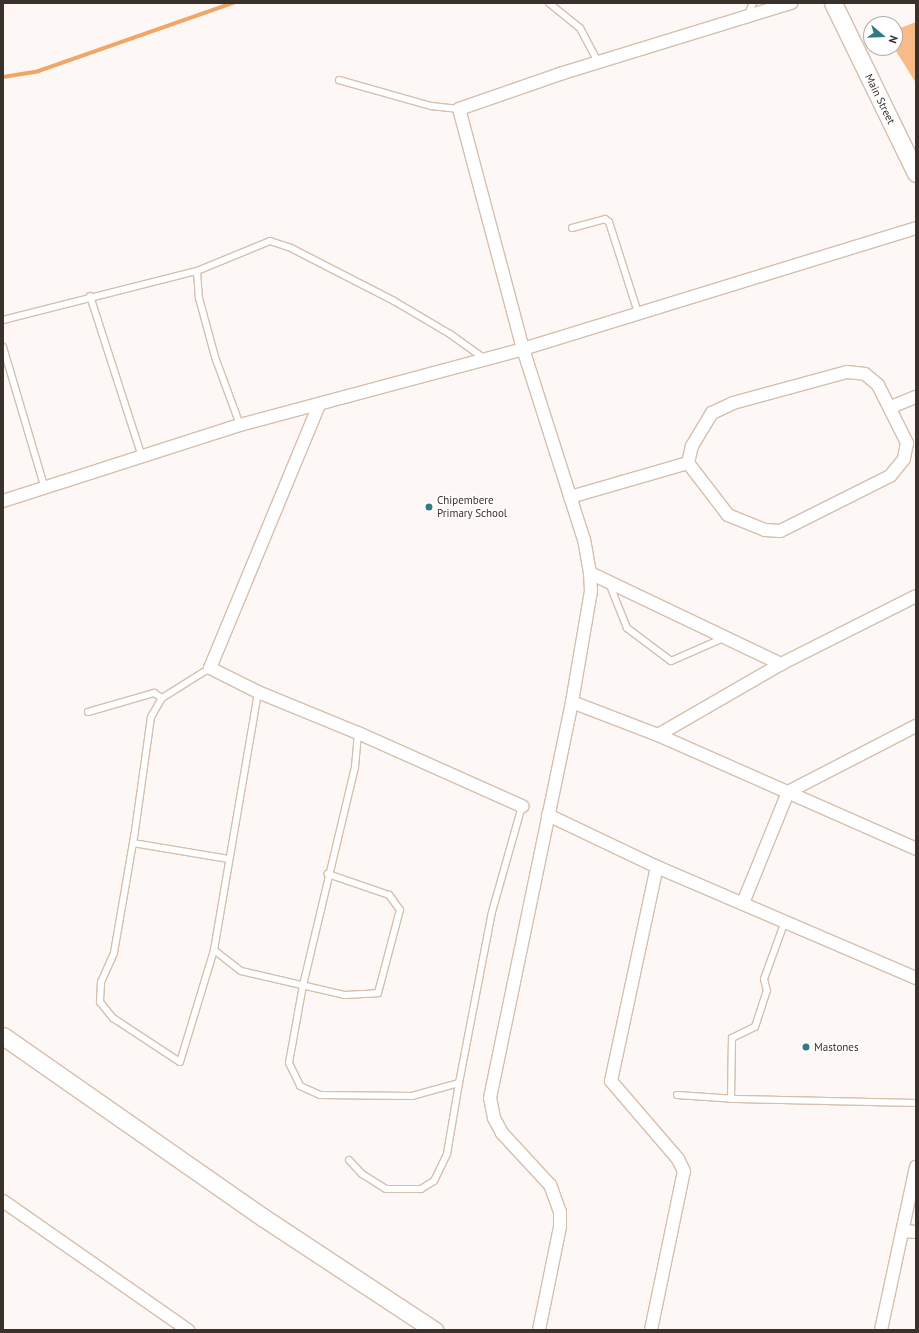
<!DOCTYPE html>
<html>
<head>
<meta charset="utf-8">
<style>
	body { margin:0 }
	#map { position:relative; width:919px; height:1333px; overflow:hidden; background:#fdf8f5; font-family:"PT Sans",sans-serif }
	div>[style] { position:absolute }
	.green>* { inset:0; background:#f8ba86 }
	.stream>* { height:3.5px; margin:-1.75px; padding:0 1.75px; transform-origin:1.75px; border-radius:1.75px; background:#f1a666 }
	.roads { filter:drop-shadow(1px 0 #d6bfad) drop-shadow(-1px 0 #d6bfad) drop-shadow(0 1px #d6bfad) drop-shadow(0 -1px #d6bfad) }
	.lane>* { height:6px; margin:-3px; padding:0 3px; transform-origin:3px; border-radius:3px; background:#fff }
	.street>* { height:12px; margin:-6px; padding:0 6px; transform-origin:6px; border-radius:6px; background:#fff }
	.secondary>* { height:17px; margin:-8.5px; padding:0 8.5px; transform-origin:8.5px; border-radius:8.5px; background:#fff }
	.dots>* { width:11px; height:11px; translate:-50% -50%; box-sizing:border-box; border:2px solid #fff; border-radius:50% }
	span { translate:-50% -50%; white-space:nowrap; text-align:center; line-height:1.15; -webkit-text-stroke:3px #fff; paint-order:stroke }
	.street-label { font-size:11px; color:#3a312a }
	.poi-label { font-size:11px; color:#3a312a }
	.left { translate:0 -50%; text-align:left }
	.frame { position:absolute; inset:0; border:4px solid #3a312a; pointer-events:none }
	.north { position:absolute; left:863px; top:16px; width:40px; height:40px; box-sizing:border-box; background:#fff; border:1px solid #b0adaa; border-radius:50%; rotate:109deg; font-size:11px; font-weight:700; line-height:16px; text-align:center; color:#3a312a }
	.north::after { content:''; display:block; margin:auto; width:14px; height:18px; background:#337985; clip-path:polygon(50% 0,100% 100%,50% 72%,0 100%) }
</style>
</head>
<body>
<div id="map">
	<div class="green">
		<i style="clip-path:polygon(916px 22px,916px 83px,894px 48px,895px 30px)"></i>
	</div>
	<div class="stream">
		<i style="left:3px;top:77px;width:36px;rotate:-9deg"></i>
		<i style="left:39px;top:71px;width:206px;rotate:-19.3deg"></i>
	</div>
	<div class="roads">
		<div class="lane">
			<i style="left:549px;top:3px;width:40px;rotate:39deg"></i>
			<i style="left:580px;top:28px;width:38px;rotate:62deg"></i>
			<i style="left:747px;top:16px;width:14px;rotate:-65deg"></i>
			<i style="left:339px;top:80px;width:96px;rotate:15.8deg"></i>
			<i style="left:431px;top:106px;width:28px;rotate:6deg"></i>
			<i style="left:572px;top:228px;width:34px;rotate:-15deg"></i>
			<i style="left:605px;top:219px;width:5px;rotate:37deg"></i>
			<i style="left:609px;top:222px;width:96px;rotate:72.3deg"></i>
			<i style="left:197px;top:271px;width:27px;rotate:86deg"></i>
			<i style="left:199px;top:298px;width:61px;rotate:74.8deg"></i>
			<i style="left:215px;top:357px;width:72px;rotate:69.8deg"></i>
			<i style="left:90px;top:296px;width:169px;rotate:72.1deg"></i>
			<i style="left:3px;top:320px;width:200px;rotate:-14.2deg"></i>
			<i style="left:197px;top:271px;width:79px;rotate:-22.3deg"></i>
			<i style="left:270px;top:241px;width:22px;rotate:18deg"></i>
			<i style="left:291px;top:248px;width:116px;rotate:27.2deg"></i>
			<i style="left:394px;top:301px;width:65px;rotate:30.5deg"></i>
			<i style="left:450px;top:334px;width:43px;rotate:35.5deg"></i>
			<i style="left:3px;top:347px;width:148px;rotate:73.5deg"></i>
			<i style="left:609px;top:583px;width:48px;rotate:68.2deg"></i>
			<i style="left:627px;top:628px;width:55px;rotate:36.9deg"></i>
			<i style="left:671px;top:661px;width:58px;rotate:-23.5deg"></i>
			<i style="left:210px;top:668px;width:57px;rotate:148deg"></i>
			<i style="left:162px;top:698px;width:22px;rotate:120deg"></i>
			<i style="left:151px;top:717px;width:115px;rotate:98deg"></i>
			<i style="left:135px;top:831px;width:124px;rotate:99.8deg"></i>
			<i style="left:114px;top:953px;width:32px;rotate:114deg"></i>
			<i style="left:101px;top:982px;width:20px;rotate:93deg"></i>
			<i style="left:100px;top:1002px;width:21px;rotate:51deg"></i>
			<i style="left:113px;top:1018px;width:80px;rotate:33.3deg"></i>
			<i style="left:180px;top:1062px;width:117px;rotate:-73.1deg"></i>
			<i style="left:214px;top:950px;width:262px;rotate:-80.3deg"></i>
			<i style="left:88px;top:712px;width:69px;rotate:-16.1deg"></i>
			<i style="left:154px;top:693px;width:9px;rotate:32deg"></i>
			<i style="left:358px;top:733px;width:34px;rotate:95deg"></i>
			<i style="left:355px;top:767px;width:224px;rotate:103.4deg"></i>
			<i style="left:303px;top:985px;width:79px;rotate:100.2deg"></i>
			<i style="left:289px;top:1063px;width:25px;rotate:64deg"></i>
			<i style="left:300px;top:1086px;width:22px;rotate:24deg"></i>
			<i style="left:320px;top:1095px;width:92px;rotate:0.6deg"></i>
			<i style="left:412px;top:1096px;width:49px;rotate:-15.5deg"></i>
			<i style="left:459px;top:1083px;width:174px;rotate:-79.1deg"></i>
			<i style="left:492px;top:912px;width:110px;rotate:-74.2deg"></i>
			<i style="left:133px;top:843px;width:97px;rotate:9.5deg"></i>
			<i style="left:214px;top:950px;width:34px;rotate:38deg"></i>
			<i style="left:241px;top:971px;width:107px;rotate:13deg"></i>
			<i style="left:345px;top:995px;width:33px;rotate:-3deg"></i>
			<i style="left:378px;top:993px;width:86px;rotate:-75.2deg"></i>
			<i style="left:400px;top:910px;width:19px;rotate:-126deg"></i>
			<i style="left:389px;top:895px;width:65px;rotate:-161deg"></i>
			<i style="left:677px;top:1095px;width:59px;rotate:3.9deg"></i>
			<i style="left:736px;top:1099px;width:180px;rotate:1.3deg"></i>
			<i style="left:731px;top:1099px;width:61px;rotate:-89.1deg"></i>
			<i style="left:732px;top:1038px;width:25px;rotate:-26deg"></i>
			<i style="left:755px;top:1027px;width:38px;rotate:-72deg"></i>
			<i style="left:767px;top:991px;width:12px;rotate:-104deg"></i>
			<i style="left:764px;top:979px;width:62px;rotate:-70.1deg"></i>
			<i style="left:349px;top:1160px;width:19px;rotate:47deg"></i>
			<i style="left:362px;top:1174px;width:28px;rotate:32deg"></i>
			<i style="left:386px;top:1189px;width:35px"></i>
			<i style="left:421px;top:1189px;width:15px;rotate:-32deg"></i>
			<i style="left:434px;top:1181px;width:30px;rotate:-64deg"></i>
			<i style="left:447px;top:1154px;width:72px;rotate:-80.4deg"></i>
		</div>
		<div class="street">
			<i style="left:847px;top:372px;width:18px;rotate:6deg"></i>
			<i style="left:865px;top:374px;width:17px;rotate:40deg"></i>
			<i style="left:878px;top:385px;width:65px;rotate:63.4deg"></i>
			<i style="left:907px;top:443px;width:16px;rotate:101deg"></i>
			<i style="left:904px;top:459px;width:22px;rotate:129deg"></i>
			<i style="left:890px;top:476px;width:123px;rotate:153.4deg"></i>
			<i style="left:780px;top:531px;width:15px;rotate:-176deg"></i>
			<i style="left:765px;top:530px;width:40px;rotate:-158deg"></i>
			<i style="left:728px;top:515px;width:66px;rotate:-127.6deg"></i>
			<i style="left:688px;top:463px;width:17px;rotate:-77deg"></i>
			<i style="left:692px;top:446px;width:39px;rotate:-59deg"></i>
			<i style="left:712px;top:413px;width:23px;rotate:-25deg"></i>
			<i style="left:733px;top:403px;width:118px;rotate:-15.2deg"></i>
			<i style="left:319px;top:405px;width:285px;rotate:112.5deg"></i>
			<i style="left:210px;top:668px;width:54px;rotate:26.6deg"></i>
			<i style="left:258px;top:692px;width:108px;rotate:22.3deg"></i>
			<i style="left:358px;top:733px;width:180px;rotate:24deg"></i>
			<i style="left:891px;top:407px;width:27px;rotate:-22deg"></i>
			<i style="left:570px;top:497px;width:123px;rotate:-16.1deg"></i>
			<i style="left:3px;top:501px;width:249px;rotate:-17.8deg"></i>
			<i style="left:240px;top:425px;width:293px;rotate:-15deg"></i>
			<i style="left:523px;top:349px;width:411px;rotate:-17.1deg"></i>
			<i style="left:590px;top:573px;width:212px;rotate:25.5deg"></i>
			<i style="left:572px;top:702px;width:92px;rotate:21deg"></i>
			<i style="left:658px;top:735px;width:282px;rotate:23.8deg"></i>
			<i style="left:658px;top:735px;width:142px;rotate:-30deg"></i>
			<i style="left:781px;top:664px;width:151px;rotate:-26.7deg"></i>
			<i style="left:548px;top:815px;width:121px;rotate:25.5deg"></i>
			<i style="left:657px;top:867px;width:282px;rotate:23.2deg"></i>
			<i style="left:743px;top:903px;width:120px;rotate:-67.9deg"></i>
			<i style="left:788px;top:792px;width:144px;rotate:-27.3deg"></i>
			<i style="left:3px;top:1201px;width:226px;rotate:34.9deg"></i>
			<i style="left:903px;top:1231px;width:13px;rotate:4deg"></i>
			<i style="left:539px;top:1330px;width:105px;rotate:-78.5deg"></i>
			<i style="left:560px;top:1227px;width:15px;rotate:-90deg"></i>
			<i style="left:560px;top:1212px;width:29px;rotate:-110deg"></i>
			<i style="left:550px;top:1185px;width:71px;rotate:-132.7deg"></i>
			<i style="left:502px;top:1133px;width:17px;rotate:-118deg"></i>
			<i style="left:494px;top:1118px;width:20px;rotate:-101deg"></i>
			<i style="left:490px;top:1098px;width:404px;rotate:-78.3deg"></i>
			<i style="left:572px;top:702px;width:113px;rotate:-80.3deg"></i>
			<i style="left:591px;top:591px;width:18px;rotate:-93deg"></i>
			<i style="left:590px;top:573px;width:34px;rotate:-100deg"></i>
			<i style="left:584px;top:540px;width:201px;rotate:-107.7deg"></i>
			<i style="left:523px;top:349px;width:248px;rotate:-104.9deg"></i>
			<i style="left:459px;top:109px;width:110px;rotate:-19.1deg"></i>
			<i style="left:563px;top:73px;width:239px;rotate:-17.1deg"></i>
			<i style="left:651px;top:1330px;width:162px;rotate:-78.3deg"></i>
			<i style="left:684px;top:1171px;width:13px;rotate:-117deg"></i>
			<i style="left:678px;top:1159px;width:103px;rotate:-130.7deg"></i>
			<i style="left:611px;top:1081px;width:219px;rotate:-77.9deg"></i>
			<i style="left:881px;top:1330px;width:167px;rotate:-77.9deg"></i>
		</div>
		<div class="secondary">
			<i style="left:833px;top:3px;width:189px;rotate:64deg"></i>
			<i style="left:3px;top:1036px;width:318px;rotate:34.9deg"></i>
			<i style="left:264px;top:1218px;width:204px;rotate:33.4deg"></i>
		</div>
	</div>
	<div class="dots">
		<i style="left:429px;top:507px;background:#337985"></i>
		<i style="left:806px;top:1047px;background:#337985"></i>
	</div>
	<div class="street-label">
		<span style="left:880px;top:99px;rotate:64deg">Main Street</span>
	</div>
	<div class="poi-label">
		<span class="left" style="left:437px;top:507px">Chipembere<br>Primary School</span>
		<span class="left" style="left:814px;top:1047px">Mastones</span>
	</div>
	<div class="frame"></div>
	<div class="north">N</div>
</div>
</body>
</html>
